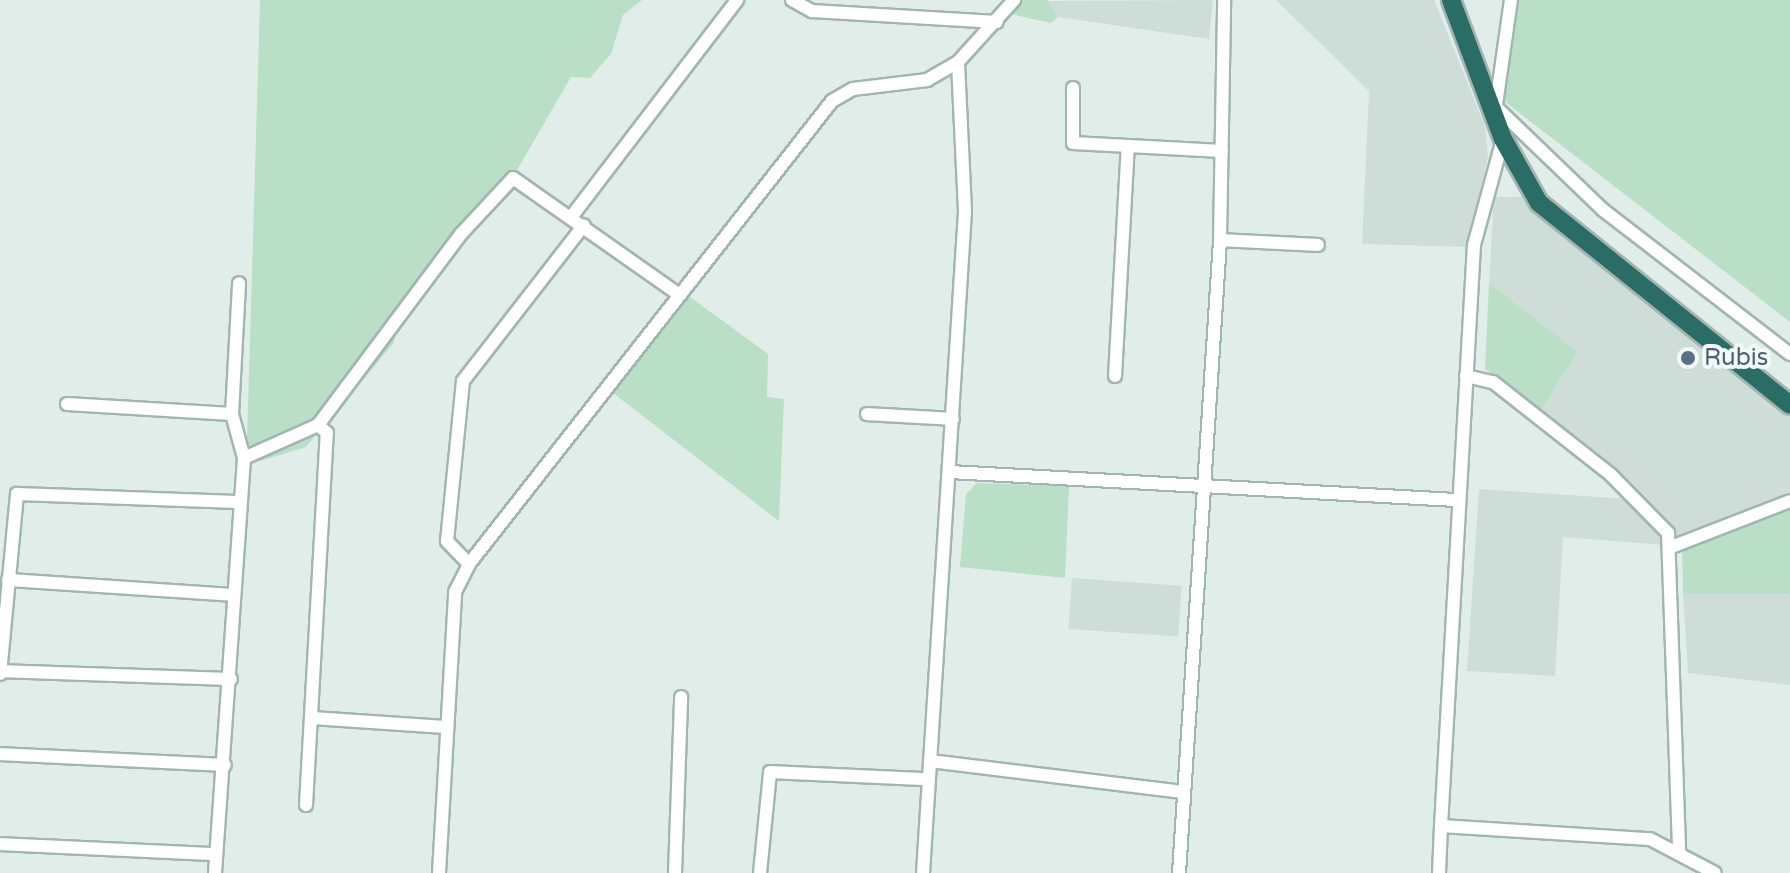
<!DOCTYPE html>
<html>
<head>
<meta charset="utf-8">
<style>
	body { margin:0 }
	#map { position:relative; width:1790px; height:873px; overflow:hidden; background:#e1ede9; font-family:"Varela Round",sans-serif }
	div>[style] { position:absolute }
	.built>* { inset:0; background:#cfddd8; transform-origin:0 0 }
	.green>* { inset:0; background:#b9dfc7 }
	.roads { filter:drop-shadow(2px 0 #a3b5b1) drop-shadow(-2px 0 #a3b5b1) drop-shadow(0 2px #a3b5b1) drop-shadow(0 -2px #a3b5b1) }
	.minor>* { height:12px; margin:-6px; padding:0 6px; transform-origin:6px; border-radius:6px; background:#fff }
	.highway>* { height:18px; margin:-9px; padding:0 9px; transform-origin:9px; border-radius:9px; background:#2a6d66 }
	.dots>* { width:22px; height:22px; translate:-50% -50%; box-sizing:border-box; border:4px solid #f2f9f6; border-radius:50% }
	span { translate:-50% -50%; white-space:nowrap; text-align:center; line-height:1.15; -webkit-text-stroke:8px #f2f9f6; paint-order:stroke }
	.service-label { font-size:24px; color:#4e5e75 }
	.left { translate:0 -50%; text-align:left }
</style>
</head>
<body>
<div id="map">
	<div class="built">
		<i style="clip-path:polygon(1213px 0,1209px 39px,1058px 17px,1046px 1px)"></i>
		<i style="clip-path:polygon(1276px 0,1434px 0,1485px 126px,1488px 156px,1468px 247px,1362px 244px,1369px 91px)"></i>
		<i style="clip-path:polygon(1494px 197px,1525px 197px,1790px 416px,1790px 492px,1678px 538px,1541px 410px,1578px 352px,1489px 283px)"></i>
		<i style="clip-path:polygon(1479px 489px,1629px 499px,1662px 539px,1663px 545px,1563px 537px,1555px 676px,1467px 671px)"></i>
		<i style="left:1072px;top:578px;width:110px;height:51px;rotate:4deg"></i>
		<i style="clip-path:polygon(1683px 593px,1790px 593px,1790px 685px,1688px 673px)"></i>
	</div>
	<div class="green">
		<i style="clip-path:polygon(260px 0,642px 0,623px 15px,611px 54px,590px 78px,571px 77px,517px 170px,407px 299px,393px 344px,306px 447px,260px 461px,247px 441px)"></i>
		<i style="clip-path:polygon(1021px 0,1047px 0,1058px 17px,1051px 23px,1011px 14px)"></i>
		<i style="clip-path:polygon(1510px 0,1790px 0,1790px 322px,1504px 101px)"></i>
		<i style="clip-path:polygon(1489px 283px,1578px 352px,1541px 410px,1485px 369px)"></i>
		<i style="clip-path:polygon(686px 294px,768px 354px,767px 397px,784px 399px,779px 521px,613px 393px)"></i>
		<i style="clip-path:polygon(977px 483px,1069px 486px,1065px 578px,960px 567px,966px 494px)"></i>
		<i style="clip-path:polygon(1790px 507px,1790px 593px,1683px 593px,1682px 547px)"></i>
	</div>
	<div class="roads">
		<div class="minor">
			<i style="left:792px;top:0;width:23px;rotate:29deg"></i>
			<i style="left:812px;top:11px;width:185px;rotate:3.4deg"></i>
			<i style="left:1073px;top:88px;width:55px;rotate:90deg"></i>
			<i style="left:1073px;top:143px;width:149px;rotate:3.1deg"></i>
			<i style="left:1495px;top:106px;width:150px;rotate:43.9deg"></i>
			<i style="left:1603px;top:210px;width:236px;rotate:37.6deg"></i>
			<i style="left:1495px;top:112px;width:113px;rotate:-81.9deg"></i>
			<i style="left:572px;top:216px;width:272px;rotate:-52.6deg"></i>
			<i style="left:1220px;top:240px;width:98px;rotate:2.9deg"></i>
			<i style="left:1115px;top:376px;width:229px;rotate:-86.8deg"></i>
			<i style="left:1466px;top:376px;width:28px;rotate:13deg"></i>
			<i style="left:1493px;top:382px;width:150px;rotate:38.2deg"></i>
			<i style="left:1611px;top:475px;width:81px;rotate:45.5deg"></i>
			<i style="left:1668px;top:533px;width:318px;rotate:88deg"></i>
			<i style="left:67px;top:404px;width:165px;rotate:3.5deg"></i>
			<i style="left:867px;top:414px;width:86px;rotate:3.3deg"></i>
			<i style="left:244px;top:458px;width:81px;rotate:-24deg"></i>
			<i style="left:318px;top:425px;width:239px;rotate:-53.2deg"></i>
			<i style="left:461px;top:234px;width:76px;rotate:-47.1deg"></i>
			<i style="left:513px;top:178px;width:202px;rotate:35.1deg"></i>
			<i style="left:950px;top:472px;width:506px;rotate:3.17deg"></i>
			<i style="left:1674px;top:546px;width:124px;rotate:-21.2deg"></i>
			<i style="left:469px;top:564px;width:32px;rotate:-134deg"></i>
			<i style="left:447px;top:541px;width:161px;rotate:-84.3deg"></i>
			<i style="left:463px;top:381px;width:197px;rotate:-52.2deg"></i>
			<i style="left:8px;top:580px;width:226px;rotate:3.8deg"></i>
			<i style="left:0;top:671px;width:231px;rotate:2deg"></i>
			<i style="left:0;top:674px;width:181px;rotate:-84.6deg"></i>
			<i style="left:17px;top:494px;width:221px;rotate:2.1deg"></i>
			<i style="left:311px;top:718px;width:136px;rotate:3.8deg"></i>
			<i style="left:0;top:754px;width:225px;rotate:2.8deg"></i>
			<i style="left:930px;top:761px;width:255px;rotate:7deg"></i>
			<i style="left:306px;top:805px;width:373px;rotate:-86.8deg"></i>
			<i style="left:327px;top:433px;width:12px;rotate:-138deg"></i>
			<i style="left:1441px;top:826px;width:582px;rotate:-86.75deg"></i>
			<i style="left:1474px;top:245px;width:110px;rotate:-74.7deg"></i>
			<i style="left:0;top:844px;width:216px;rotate:2.7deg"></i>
			<i style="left:215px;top:873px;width:416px;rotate:-86deg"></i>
			<i style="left:244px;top:458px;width:46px;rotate:-105.3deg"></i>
			<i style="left:232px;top:414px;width:131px;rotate:-86.9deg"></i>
			<i style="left:439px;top:873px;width:281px;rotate:-86.7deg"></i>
			<i style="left:455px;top:592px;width:31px;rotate:-63deg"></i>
			<i style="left:469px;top:564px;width:588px;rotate:-51.9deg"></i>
			<i style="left:832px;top:101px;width:24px;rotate:-30deg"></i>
			<i style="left:853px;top:89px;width:75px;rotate:-6.9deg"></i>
			<i style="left:927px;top:80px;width:36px;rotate:-30deg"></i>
			<i style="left:958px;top:62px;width:84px;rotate:-47.9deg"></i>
			<i style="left:675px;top:873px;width:176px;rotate:-88deg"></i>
			<i style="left:760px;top:873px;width:101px;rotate:-84.3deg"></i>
			<i style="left:770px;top:772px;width:157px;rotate:2.6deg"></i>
			<i style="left:923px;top:873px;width:663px;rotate:-86.37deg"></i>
			<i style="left:965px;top:211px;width:149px;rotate:-92.7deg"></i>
			<i style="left:1179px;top:873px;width:634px;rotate:-86.29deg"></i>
			<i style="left:1220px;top:240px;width:240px;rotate:-89deg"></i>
			<i style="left:1439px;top:873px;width:47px;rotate:-87.6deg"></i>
			<i style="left:1441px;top:826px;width:209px;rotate:3.6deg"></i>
			<i style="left:1650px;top:839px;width:73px;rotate:27.6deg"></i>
		</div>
		<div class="highway">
			<i style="left:1451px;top:0;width:148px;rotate:69.5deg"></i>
			<i style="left:1503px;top:139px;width:73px;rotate:60.6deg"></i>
			<i style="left:1539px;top:203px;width:322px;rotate:38.8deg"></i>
		</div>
	</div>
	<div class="dots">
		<i style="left:1688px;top:358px;background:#5c6f8a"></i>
	</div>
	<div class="service-label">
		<span class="left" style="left:1704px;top:358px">Rubis</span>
	</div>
</div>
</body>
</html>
